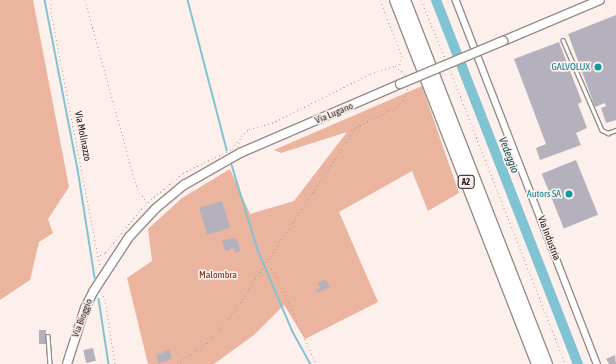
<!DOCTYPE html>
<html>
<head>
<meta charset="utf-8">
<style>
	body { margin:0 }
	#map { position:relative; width:616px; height:364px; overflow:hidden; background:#fdf0ec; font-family:"Asap Condensed",sans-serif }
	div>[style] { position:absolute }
	.forest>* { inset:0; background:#ebb49e }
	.stream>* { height:1.5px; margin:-0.75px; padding:0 0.75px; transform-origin:0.75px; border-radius:0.75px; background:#80c3d3 }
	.river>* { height:10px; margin:-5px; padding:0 5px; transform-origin:5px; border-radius:5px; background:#80c3d3 }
	.building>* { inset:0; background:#b5b1bc; transform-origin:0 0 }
	.path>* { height:1px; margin-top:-0.5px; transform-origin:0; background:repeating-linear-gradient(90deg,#a99f9c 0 1px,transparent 0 4px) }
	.roads { filter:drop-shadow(1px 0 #988d89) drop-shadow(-1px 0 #988d89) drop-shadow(0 1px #988d89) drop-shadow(0 -1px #988d89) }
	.lane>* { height:2.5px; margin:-1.25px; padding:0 1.25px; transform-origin:1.25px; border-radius:1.25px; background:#fff }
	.street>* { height:5.5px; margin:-2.75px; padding:0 2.75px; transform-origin:2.75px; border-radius:2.75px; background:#fff }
	.secondary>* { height:8px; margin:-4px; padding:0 4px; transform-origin:4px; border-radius:4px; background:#fff }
	.highway>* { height:10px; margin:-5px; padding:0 5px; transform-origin:5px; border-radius:5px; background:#fff }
	.bridges { filter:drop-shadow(1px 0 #988d89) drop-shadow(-1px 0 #988d89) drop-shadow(0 1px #988d89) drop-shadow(0 -1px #988d89) }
	.secondary-bridge>* { height:8px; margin:-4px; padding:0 4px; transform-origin:4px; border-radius:4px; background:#fff }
	.dots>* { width:11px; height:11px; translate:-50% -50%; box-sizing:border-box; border:2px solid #fdf0ec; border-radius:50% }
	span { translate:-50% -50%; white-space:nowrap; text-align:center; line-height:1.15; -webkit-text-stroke:3.5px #fdf0ec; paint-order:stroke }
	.shield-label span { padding:1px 3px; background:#fdf0ec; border:1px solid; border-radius:3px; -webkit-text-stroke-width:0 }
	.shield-label { font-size:9px; color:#1d1817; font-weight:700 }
	.culture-label { font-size:10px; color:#0d838f }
	.right { translate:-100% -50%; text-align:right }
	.street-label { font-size:10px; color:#1d1817 }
	.park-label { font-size:10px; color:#6e2d0e }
	.water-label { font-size:11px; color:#124d59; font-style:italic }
</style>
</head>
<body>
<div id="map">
	<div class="forest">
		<i style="clip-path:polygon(0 0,33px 0,69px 187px,48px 219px,53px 233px,39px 242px,30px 280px,0 300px)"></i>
		<i style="clip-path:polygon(422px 86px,459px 193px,428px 211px,412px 171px,339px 212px,378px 302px,305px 339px,284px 305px,254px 335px,214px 364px,148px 364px,127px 278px,152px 261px,148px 229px,182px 198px,230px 169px,250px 214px,294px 201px,347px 132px,281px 153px,274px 150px)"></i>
	</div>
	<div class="stream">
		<i style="left:45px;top:0;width:172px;rotate:79deg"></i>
		<i style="left:78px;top:169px;width:110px;rotate:81.1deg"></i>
		<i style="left:188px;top:0;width:155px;rotate:75.4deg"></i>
		<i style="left:232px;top:165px;width:89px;rotate:73deg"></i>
		<i style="left:258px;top:250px;width:89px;rotate:66.9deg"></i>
		<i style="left:293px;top:332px;width:37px;rotate:61deg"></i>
		<i style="left:99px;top:299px;width:66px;rotate:81.3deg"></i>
	</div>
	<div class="river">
		<i style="left:436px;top:0;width:391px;rotate:68.7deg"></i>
	</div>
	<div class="building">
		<i style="clip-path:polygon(616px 15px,616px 120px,606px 123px,601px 108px,606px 106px,605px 103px,595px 107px,568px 34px)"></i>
		<i style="clip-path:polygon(559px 42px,582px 102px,578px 104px,587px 128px,576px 133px,581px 145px,540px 160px,536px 148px,546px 144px,514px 59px)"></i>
		<i style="left:576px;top:160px;width:59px;height:37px;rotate:68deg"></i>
		<i style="left:222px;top:201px;width:28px;height:24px;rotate:73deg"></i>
		<i style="clip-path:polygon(236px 238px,241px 251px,235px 253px,234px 248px,225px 251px,222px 240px)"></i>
		<i style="clip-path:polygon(325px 279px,330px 287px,317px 293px,315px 290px,320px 288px,318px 283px)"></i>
		<i style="left:39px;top:330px;width:7px;height:14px"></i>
		<i style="left:93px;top:348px;width:13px;height:10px;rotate:77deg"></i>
		<i style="left:169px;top:350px;width:9px;height:14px;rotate:69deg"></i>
		<i style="clip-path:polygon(615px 355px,616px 364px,609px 364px,606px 359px)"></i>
	</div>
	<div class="path">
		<i style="left:51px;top:0;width:12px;rotate:90deg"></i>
		<i style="left:51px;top:12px;width:260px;rotate:79.1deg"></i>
		<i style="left:85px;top:0;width:196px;rotate:74.6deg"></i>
		<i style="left:137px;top:189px;width:16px;rotate:52deg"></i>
		<i style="left:147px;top:202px;width:66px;rotate:129.5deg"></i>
		<i style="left:105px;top:253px;width:9px;rotate:159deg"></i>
		<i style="left:380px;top:0;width:60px;rotate:68.6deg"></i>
		<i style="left:402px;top:56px;width:11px;rotate:105deg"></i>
		<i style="left:421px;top:0;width:63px;rotate:67.5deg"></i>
		<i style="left:450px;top:70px;width:316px;rotate:68.6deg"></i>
		<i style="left:238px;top:147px;width:11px;rotate:-75deg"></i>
		<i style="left:241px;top:136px;width:11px;rotate:-41deg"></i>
		<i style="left:249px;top:129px;width:24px;rotate:-15deg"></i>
		<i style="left:272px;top:123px;width:110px;rotate:-26.6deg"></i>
		<i style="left:370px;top:74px;width:26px;rotate:-18deg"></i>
		<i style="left:395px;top:66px;width:13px;rotate:39deg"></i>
		<i style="left:148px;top:202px;width:45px;rotate:-39.6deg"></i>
		<i style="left:183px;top:173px;width:55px;rotate:-26.1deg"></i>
		<i style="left:232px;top:149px;width:10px;rotate:-53deg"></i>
		<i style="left:266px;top:262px;width:14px;rotate:51deg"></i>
		<i style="left:275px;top:273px;width:100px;rotate:65.7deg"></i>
		<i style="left:101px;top:292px;width:8px;rotate:60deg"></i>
		<i style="left:105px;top:299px;width:66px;rotate:81.3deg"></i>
		<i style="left:177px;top:364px;width:37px;rotate:-35deg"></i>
		<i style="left:207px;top:343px;width:36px;rotate:-48deg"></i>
		<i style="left:231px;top:316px;width:227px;rotate:-56.5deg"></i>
		<i style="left:356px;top:127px;width:51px;rotate:-27.1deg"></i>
		<i style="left:401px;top:104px;width:17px;rotate:-66deg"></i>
	</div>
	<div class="roads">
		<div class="lane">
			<i style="left:563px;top:40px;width:98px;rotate:66.6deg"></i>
			<i style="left:602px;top:130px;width:7px;rotate:27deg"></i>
			<i style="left:608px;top:133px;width:9px;rotate:-21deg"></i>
			<i style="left:48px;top:336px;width:28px;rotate:86deg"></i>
		</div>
		<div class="street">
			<i style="left:456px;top:0;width:390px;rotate:68.8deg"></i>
		</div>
		<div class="secondary">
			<i style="left:503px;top:41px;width:105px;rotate:-22.9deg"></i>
			<i style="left:67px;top:364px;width:59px;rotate:-72.2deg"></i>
			<i style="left:85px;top:308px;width:18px;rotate:-63deg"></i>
			<i style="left:93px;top:292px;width:66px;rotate:-56.8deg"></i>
			<i style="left:129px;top:237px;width:38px;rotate:-47deg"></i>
			<i style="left:155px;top:209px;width:38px;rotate:-40deg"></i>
			<i style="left:184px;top:185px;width:64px;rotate:-29.7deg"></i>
			<i style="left:240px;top:153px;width:174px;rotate:-23.3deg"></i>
		</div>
		<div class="highway">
			<i style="left:395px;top:0;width:391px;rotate:68.7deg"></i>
			<i style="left:405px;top:0;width:391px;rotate:68.7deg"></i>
		</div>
	</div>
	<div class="bridges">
		<div class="secondary-bridge">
			<i style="left:400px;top:84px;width:112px;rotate:-22.7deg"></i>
		</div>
	</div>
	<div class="dots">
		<i style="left:598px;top:67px;background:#0f9aa8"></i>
		<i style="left:569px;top:194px;background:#0f9aa8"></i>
	</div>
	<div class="shield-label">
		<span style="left:466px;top:182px">A2</span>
	</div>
	<div class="culture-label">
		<span class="right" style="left:590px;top:67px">GALVOLUX</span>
		<span class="right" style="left:561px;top:194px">Autors SA</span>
	</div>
	<div class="street-label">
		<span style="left:334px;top:113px;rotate:-23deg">Via Lugano</span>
		<span style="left:83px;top:136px;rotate:79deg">Via Molinazzo</span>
		<span style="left:549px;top:238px;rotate:69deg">Via Industria</span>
		<span style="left:82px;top:318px;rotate:-69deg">Via Bioggio</span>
	</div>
	<div class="park-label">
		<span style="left:218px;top:275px">Malombra</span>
	</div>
	<div class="water-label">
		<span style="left:509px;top:155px;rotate:69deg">Vedeggio</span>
	</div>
</div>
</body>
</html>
